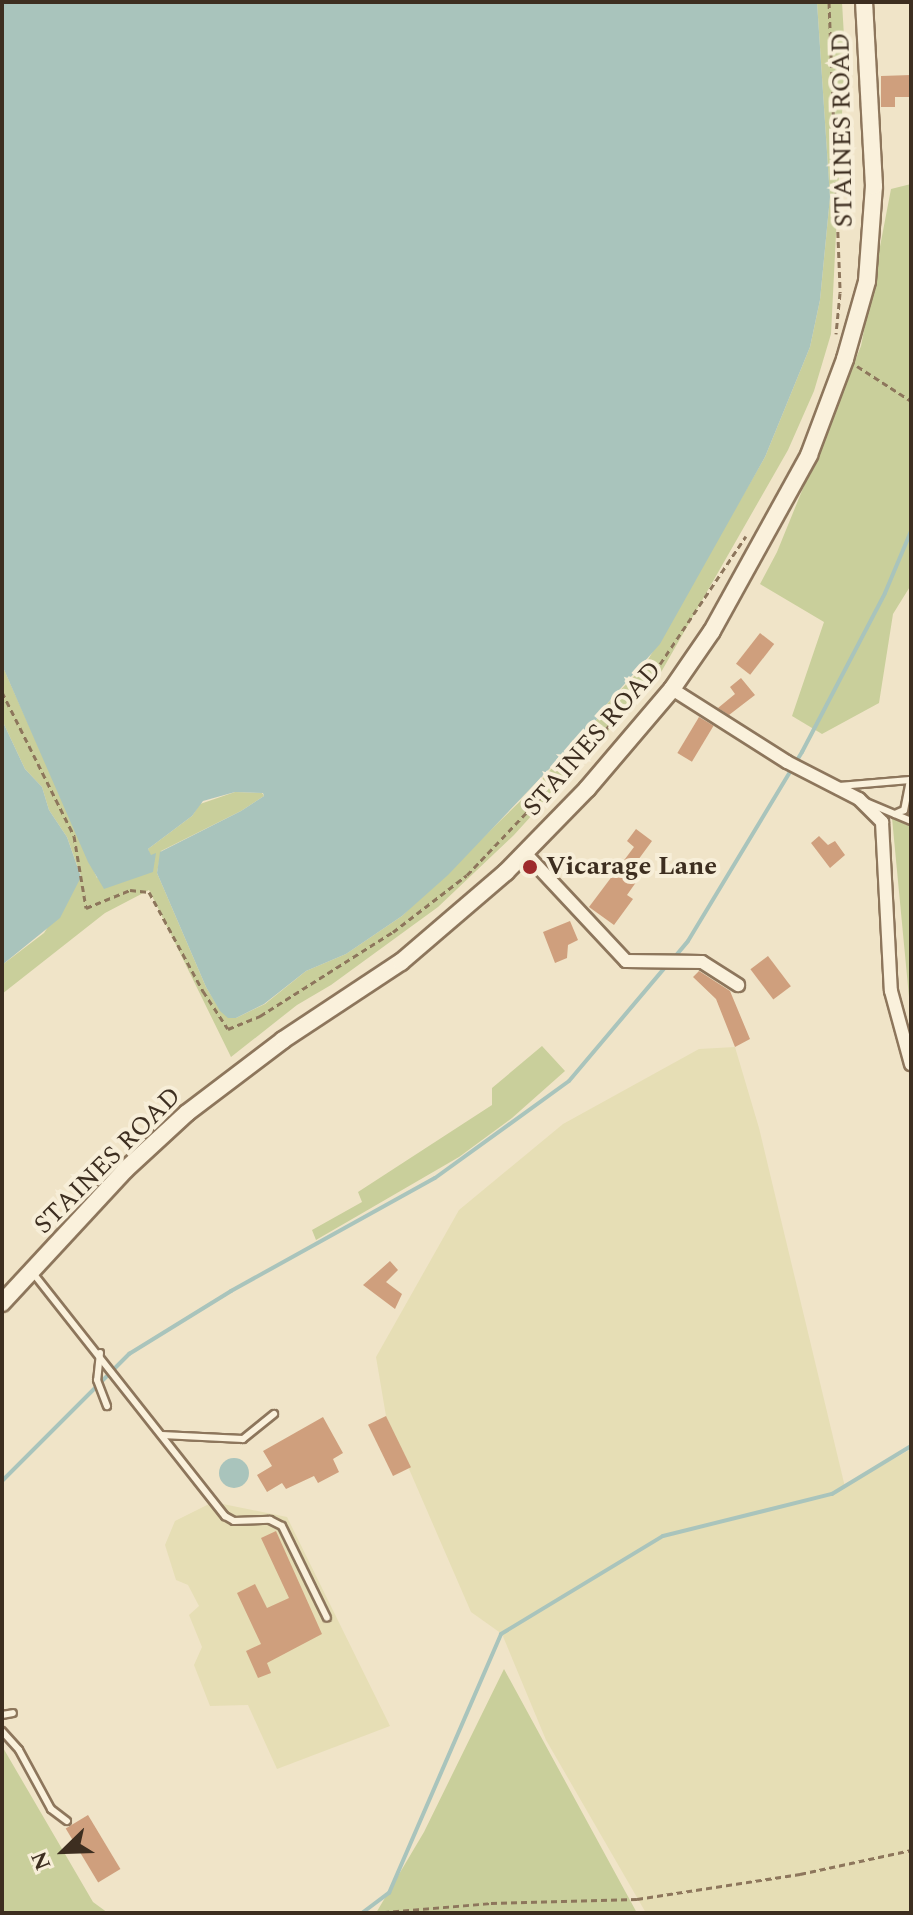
<!DOCTYPE html>
<html>
<head>
<meta charset="utf-8">
<style>
	body { margin:0 }
	#map { position:relative; width:913px; height:1915px; overflow:hidden; background:#f0e4c8; font-family:Spectral,serif }
	div>[style] { position:absolute }
	.farmland>* { inset:0; background:#e6deb5 }
	.green>* { inset:0; background:#c9cf9b }
	.water>* { inset:0; background:#a9c4bc }
	.round { border-radius:50% }
	.stream>* { height:4px; margin:-2px; padding:0 2px; transform-origin:2px; border-radius:2px; background:#a9c4bc }
	.building>* { inset:0; background:#cf9f7d; transform-origin:0 0 }
	.path>* { height:3px; margin-top:-1.5px; transform-origin:0; background:repeating-linear-gradient(90deg,#8d765c 0 6px,transparent 0 10px) }
	.roads { filter:drop-shadow(2px 0 #8d765c) drop-shadow(-2px 0 #8d765c) drop-shadow(0 2px #8d765c) drop-shadow(0 -2px #8d765c) }
	.service>* { height:6px; margin:-3px; padding:0 3px; transform-origin:3px; border-radius:3px; background:#faf1dc }
	.minor>* { height:12px; margin:-6px; padding:0 6px; transform-origin:6px; border-radius:6px; background:#faf1dc }
	.secondary>* { height:16px; margin:-8px; padding:0 8px; transform-origin:8px; border-radius:8px; background:#faf1dc }
	.dots>* { width:22px; height:22px; translate:-50% -50%; box-sizing:border-box; border:4px solid #f7eed8; border-radius:50% }
	span { translate:-50% -50%; white-space:nowrap; text-align:center; line-height:1.15; -webkit-text-stroke:8px #f7eed8; paint-order:stroke }
	.street-label { font-size:26px; color:#3d2e20 }
	.poi-label { font-size:26px; color:#3d2e20; font-weight:700 }
	.left { translate:0 -50%; text-align:left }
	.frame { position:absolute; inset:0; border:4px solid #3d2e20; pointer-events:none }
	.north { position:absolute; left:24px; top:1811px; width:80px; height:80px; -webkit-text-stroke:6px #f7eed8; paint-order:stroke; rotate:247deg; font-size:22px; font-weight:700; line-height:32px; text-align:center; color:#3d2e20 }
	.north::after { content:''; display:block; margin:auto; width:28px; height:36px; background:#3d2e20; clip-path:polygon(50% 0,100% 100%,50% 72%,0 100%) }
</style>
</head>
<body>
<div id="map">
	<div class="farmland">
		<i style="clip-path:polygon(735px 1047px,759px 1128px,845px 1487px,911px 1449px,911px 1913px,646px 1913px,546px 1740px,502px 1634px,471px 1612px,386px 1416px,376px 1357px,459px 1210px,563px 1124px,699px 1049px)"></i>
		<i style="clip-path:polygon(213px 1502px,287px 1517px,390px 1726px,277px 1769px,248px 1705px,210px 1706px,194px 1665px,202px 1647px,189px 1615px,199px 1606px,188px 1585px,176px 1580px,165px 1545px,175px 1521px)"></i>
	</div>
	<div class="green">
		<i style="clip-path:polygon(817px 2px,842px 2px,845px 54px,831px 334px,814px 391px,788px 450px,660px 674px,514px 835px,438px 907px,331px 985px,297px 1005px,231px 1057px,149px 890px,105px 913px,2px 994px,2px 965px,44px 933px,81px 876px,67px 837px,49px 810px,42px 787px,25px 769px,2px 720px,2px 665px,97px 878px,153px 871px,148px 849px,192px 816px,200px 804px,235px 792px,262px 793px,264px 796px,241px 811px,161px 851px,157px 873px,206px 987px,220px 1010px,236px 1018px,265px 1004px,306px 971px,346px 954px,402px 916px,539px 783px,572px 745px,586px 736px,605px 706px,645px 665px,765px 457px,810px 347px,820px 300px,830px 197px)"></i>
		<i style="clip-path:polygon(911px 184px,911px 585px,893px 614px,879px 703px,822px 734px,792px 716px,824px 622px,760px 584px,777px 552px,861px 346px,891px 189px)"></i>
		<i style="clip-path:polygon(892px 818px,911px 827px,911px 1018px)"></i>
		<i style="clip-path:polygon(542px 1046px,565px 1071px,512px 1118px,459px 1157px,316px 1240px,312px 1230px,362px 1202px,358px 1192px,492px 1105px,492px 1088px)"></i>
		<i style="clip-path:polygon(504px 1669px,637px 1913px,376px 1913px,424px 1832px)"></i>
		<i style="clip-path:polygon(2px 1746px,93px 1902px,108px 1913px,2px 1913px)"></i>
	</div>
	<div class="water">
		<i style="clip-path:polygon(2px 2px,817px 2px,830px 197px,820px 300px,810px 347px,765px 457px,660px 644px,605px 706px,586px 736px,572px 745px,448px 875px,402px 916px,346px 954px,306px 971px,264px 1004px,236px 1018px,228px 1018px,220px 1011px,206px 987px,157px 873px,160px 852px,241px 811px,264px 796px,263px 793px,235px 792px,203px 801px,192px 816px,148px 849px,151px 855px,156px 853px,153px 872px,104px 889px,88px 862px,2px 665px)"></i>
		<i style="clip-path:polygon(2px 720px,25px 769px,42px 787px,49px 810px,67px 837px,81px 877px,60px 918px,2px 965px)"></i>
		<i class="round" style="left:219px;top:1458px;width:30px;height:30px"></i>
	</div>
	<div class="stream">
		<i style="left:673px;top:959px;width:23px;rotate:-50deg"></i>
		<i style="left:688px;top:941px;width:221px;rotate:-58.9deg"></i>
		<i style="left:802px;top:752px;width:179px;rotate:-62.4deg"></i>
		<i style="left:885px;top:593px;width:67px;rotate:-67.2deg"></i>
		<i style="left:2px;top:1481px;width:180px;rotate:-45deg"></i>
		<i style="left:129px;top:1354px;width:120px;rotate:-31.7deg"></i>
		<i style="left:231px;top:1291px;width:233px;rotate:-29deg"></i>
		<i style="left:435px;top:1178px;width:165px;rotate:-35.9deg"></i>
		<i style="left:569px;top:1081px;width:152px;rotate:-49.8deg"></i>
		<i style="left:362px;top:1913px;width:34px;rotate:-37deg"></i>
		<i style="left:389px;top:1893px;width:282px;rotate:-66.6deg"></i>
		<i style="left:501px;top:1634px;width:189px;rotate:-31.2deg"></i>
		<i style="left:663px;top:1536px;width:174px;rotate:-14deg"></i>
		<i style="left:832px;top:1494px;width:92px;rotate:-31.3deg"></i>
	</div>
	<div class="building">
		<i style="clip-path:polygon(911px 75px,911px 97px,895px 97px,895px 107px,881px 107px,881px 76px)"></i>
		<i style="left:760px;top:633px;width:18px;height:39px;rotate:38deg"></i>
		<i style="clip-path:polygon(741px 678px,755px 695px,729px 715px,718px 708px,735px 694px,730px 687px)"></i>
		<i style="left:699px;top:717px;width:17px;height:42px;rotate:31deg"></i>
		<i style="clip-path:polygon(636px 829px,652px 841px,630px 871px,639px 878px,627px 895px,633px 899px,614px 925px,589px 907px,634px 847px,627px 841px)"></i>
		<i style="clip-path:polygon(819px 836px,828px 845px,835px 841px,845px 855px,830px 868px,811px 843px)"></i>
		<i style="clip-path:polygon(570px 921px,578px 940px,568px 945px,567px 958px,555px 963px,543px 932px)"></i>
		<i style="left:768px;top:956px;width:38px;height:22px;rotate:53deg"></i>
		<i style="clip-path:polygon(699px 971px,730px 991px,750px 1039px,735px 1047px,716px 999px,693px 977px)"></i>
		<i style="clip-path:polygon(390px 1261px,398px 1270px,386px 1282px,402px 1294px,395px 1309px,363px 1285px)"></i>
		<i style="left:386px;top:1416px;width:57px;height:20px;rotate:64deg"></i>
		<i style="clip-path:polygon(323px 1417px,343px 1453px,333px 1459px,339px 1472px,318px 1483px,314px 1476px,286px 1489px,282px 1483px,267px 1492px,257px 1475px,272px 1466px,263px 1451px)"></i>
		<i style="clip-path:polygon(276px 1531px,322px 1634px,267px 1663px,271px 1673px,258px 1678px,246px 1651px,261px 1644px,237px 1593px,255px 1584px,267px 1608px,289px 1598px,261px 1538px)"></i>
		<i style="left:88px;top:1815px;width:63px;height:26px;rotate:59deg"></i>
	</div>
	<div class="path">
		<i style="left:829px;top:2px;width:291px;rotate:87.8deg"></i>
		<i style="left:840px;top:293px;width:41px;rotate:95.6deg"></i>
		<i style="left:857px;top:366px;width:64px;rotate:32.9deg"></i>
		<i style="left:2px;top:692px;width:161px;rotate:63.4deg"></i>
		<i style="left:74px;top:836px;width:73px;rotate:80.5deg"></i>
		<i style="left:86px;top:908px;width:48px;rotate:-22.2deg"></i>
		<i style="left:130px;top:890px;width:19px;rotate:6deg"></i>
		<i style="left:149px;top:892px;width:113px;rotate:61.4deg"></i>
		<i style="left:203px;top:991px;width:45px;rotate:56.7deg"></i>
		<i style="left:228px;top:1029px;width:35px;rotate:-22deg"></i>
		<i style="left:260px;top:1016px;width:157px;rotate:-32.3deg"></i>
		<i style="left:393px;top:932px;width:93px;rotate:-37.6deg"></i>
		<i style="left:467px;top:875px;width:206px;rotate:-46.4deg"></i>
		<i style="left:609px;top:726px;width:80px;rotate:-50.6deg"></i>
		<i style="left:660px;top:664px;width:154px;rotate:-56.1deg"></i>
		<i style="left:373px;top:1913px;width:118px;rotate:-4.8deg"></i>
		<i style="left:491px;top:1903px;width:146px;rotate:-1.6deg"></i>
		<i style="left:637px;top:1899px;width:165px;rotate:-8.7deg"></i>
		<i style="left:800px;top:1874px;width:114px;rotate:-12.2deg"></i>
	</div>
	<div class="roads">
		<div class="service">
			<i style="left:839px;top:786px;width:71px;rotate:-4.8deg"></i>
			<i style="left:910px;top:780px;width:31px;rotate:101deg"></i>
			<i style="left:904px;top:810px;width:10px;rotate:156deg"></i>
			<i style="left:866px;top:802px;width:49px;rotate:22.9deg"></i>
			<i style="left:33px;top:1273px;width:310px;rotate:51.7deg"></i>
			<i style="left:225px;top:1516px;width:10px;rotate:29deg"></i>
			<i style="left:234px;top:1521px;width:36px;rotate:-2deg"></i>
			<i style="left:270px;top:1520px;width:13px;rotate:27deg"></i>
			<i style="left:282px;top:1526px;width:102px;rotate:63.9deg"></i>
			<i style="left:100px;top:1353px;width:27px;rotate:96deg"></i>
			<i style="left:97px;top:1380px;width:28px;rotate:69deg"></i>
			<i style="left:162px;top:1435px;width:81px;rotate:2.8deg"></i>
			<i style="left:243px;top:1439px;width:40px;rotate:-39deg"></i>
			<i style="left:2px;top:1715px;width:11px;rotate:-10deg"></i>
			<i style="left:2px;top:1731px;width:25px;rotate:48deg"></i>
			<i style="left:19px;top:1750px;width:67px;rotate:61.5deg"></i>
			<i style="left:51px;top:1809px;width:20px;rotate:37deg"></i>
		</div>
		<div class="minor">
			<i style="left:672px;top:689px;width:136px;rotate:32.4deg"></i>
			<i style="left:787px;top:762px;width:81px;rotate:27.2deg"></i>
			<i style="left:859px;top:799px;width:33px;rotate:45deg"></i>
			<i style="left:882px;top:822px;width:169px;rotate:87deg"></i>
			<i style="left:891px;top:991px;width:76px;rotate:74.7deg"></i>
			<i style="left:525px;top:853px;width:148px;rotate:46.9deg"></i>
			<i style="left:626px;top:961px;width:76px;rotate:0.8deg"></i>
			<i style="left:702px;top:962px;width:43px;rotate:32.6deg"></i>
		</div>
		<div class="secondary">
			<i style="left:2px;top:1303px;width:181px;rotate:-47.2deg"></i>
			<i style="left:125px;top:1170px;width:84px;rotate:-42.6deg"></i>
			<i style="left:187px;top:1113px;width:121px;rotate:-37.2deg"></i>
			<i style="left:283px;top:1040px;width:141px;rotate:-33.5deg"></i>
			<i style="left:401px;top:962px;width:138px;rotate:-40.6deg"></i>
			<i style="left:506px;top:872px;width:116px;rotate:-45.7deg"></i>
			<i style="left:587px;top:789px;width:131px;rotate:-49.6deg"></i>
			<i style="left:672px;top:689px;width:70px;rotate:-55.4deg"></i>
			<i style="left:712px;top:631px;width:201px;rotate:-61.1deg"></i>
			<i style="left:809px;top:455px;width:103px;rotate:-69.4deg"></i>
			<i style="left:845px;top:359px;width:81px;rotate:-74.2deg"></i>
			<i style="left:867px;top:281px;width:95px;rotate:-85.8deg"></i>
			<i style="left:874px;top:186px;width:184px;rotate:-93.1deg"></i>
		</div>
	</div>
	<div class="dots">
		<i style="left:530px;top:867px;background:#9e2a2b"></i>
	</div>
	<div class="street-label">
		<span style="left:843px;top:130px;rotate:-91deg">STAINES ROAD</span>
		<span style="left:593px;top:739px;rotate:-49deg">STAINES ROAD</span>
		<span style="left:108px;top:1161px;rotate:-45deg">STAINES ROAD</span>
	</div>
	<div class="poi-label">
		<span class="left" style="left:546px;top:867px">Vicarage Lane</span>
	</div>
	<div class="frame"></div>
	<div class="north">N</div>
</div>
</body>
</html>
